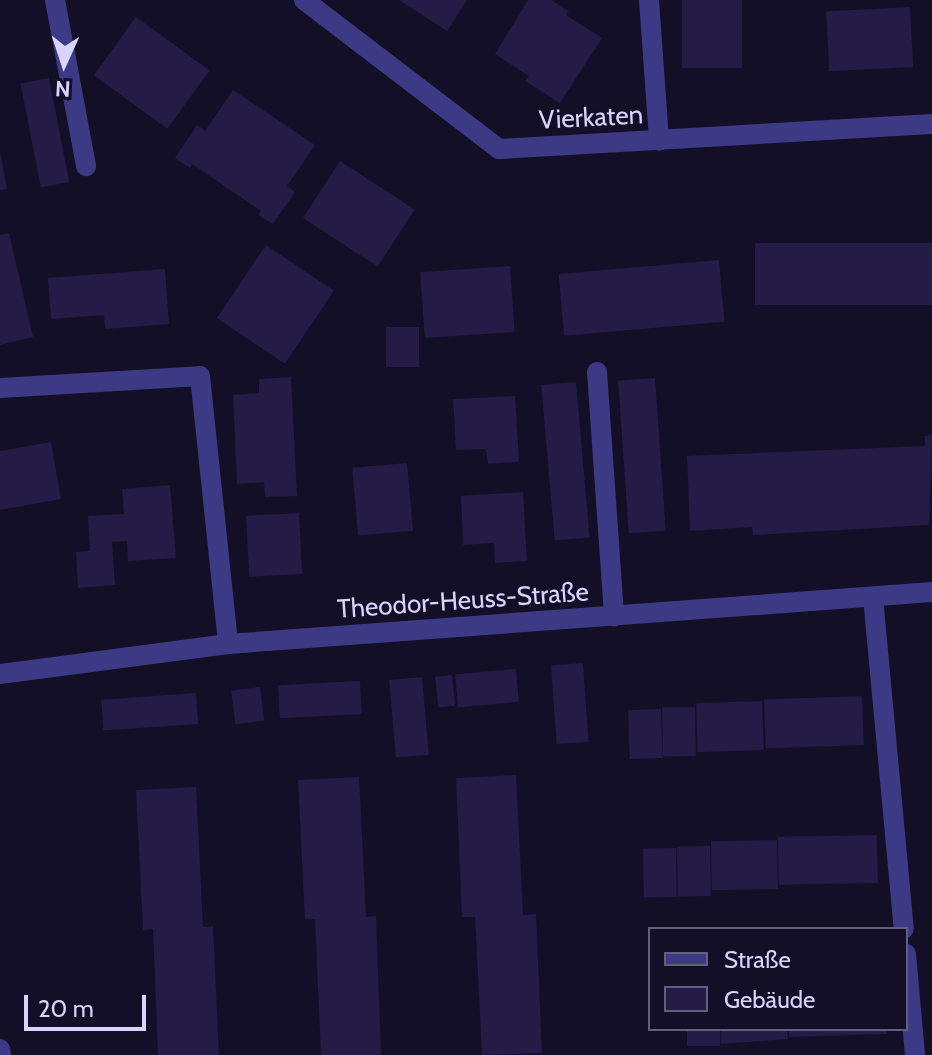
<!DOCTYPE html>
<html>
<head>
<meta charset="utf-8">
<style>
	body { margin:0 }
	#map { position:relative; width:932px; height:1055px; overflow:hidden; background:#130f26; font-family:Cabin,sans-serif }
	div>[style] { position:absolute }
	.building>* { inset:0; background:#241b47; transform-origin:0 0 }
	.minor>* { height:20px; margin:-10px; padding:0 10px; transform-origin:10px; border-radius:10px; background:#3d3a85 }
	span { translate:-50% -50%; white-space:nowrap; text-align:center; line-height:1.15; -webkit-text-stroke:6px #130f26; paint-order:stroke }
	.street-label { font-size:26px; color:#d9d4ff }
	.legend { position:absolute; left:648px; top:927px; width:260px; height:104px; box-sizing:border-box; background:#130f26; border:2px solid #625e7d; margin:0; padding:10px 14px; list-style:none; font-size:24px; color:#d9d4ff }
	.legend li { display:flex; align-items:center; gap:16px; height:40px }
	.legend b { width:40px; border:2px solid #625e7d }
	.north { position:absolute; left:24px; top:24px; width:80px; height:80px; -webkit-text-stroke:6px #130f26; paint-order:stroke; rotate:183deg; font-size:22px; font-weight:700; line-height:32px; text-align:center; color:#d9d4ff }
	.north::after { content:''; display:block; margin:auto; width:28px; height:36px; background:#d9d4ff; clip-path:polygon(50% 0,100% 100%,50% 72%,0 100%) }
	.scale { position:absolute; left:24px; top:995px; width:122px; height:36px; box-sizing:border-box; border:4px solid #d9d4ff; border-top:0; padding-left:10px; font-size:24px; line-height:28px; white-space:nowrap; color:#d9d4ff; -webkit-text-stroke:6px #130f26; paint-order:stroke }
</style>
</head>
<body>
<div id="map">
	<div class="building">
		<i style="clip-path:polygon(399px 0,467px 0,447px 31px)"></i>
		<i style="clip-path:polygon(528px 0,551px 0,569px 11px,566px 15px,602px 38px,560px 103px,525px 81px,529px 76px,495px 54px)"></i>
		<i style="left:682px;top:0;width:60px;height:68px"></i>
		<i style="left:910px;top:7px;width:60px;height:84px;rotate:87deg"></i>
		<i style="left:136px;top:17px;width:91px;height:72px;rotate:36deg"></i>
		<i style="left:49px;top:78px;width:106px;height:29px;rotate:79deg"></i>
		<i style="clip-path:polygon(233px 90px,315px 145px,287px 186px,295px 192px,273px 224px,258px 215px,261px 211px,192px 164px,190px 168px,175px 158px,197px 125px,205px 131px)"></i>
		<i style="clip-path:polygon(0 151px,7px 189px,0 190px)"></i>
		<i style="left:340px;top:161px;width:89px;height:68px;rotate:33deg"></i>
		<i style="clip-path:polygon(9px 233px,33px 337px,0 345px,0 235px)"></i>
		<i style="left:932px;top:243px;width:62px;height:177px;rotate:90deg"></i>
		<i style="left:266px;top:245px;width:82px;height:88px;rotate:34deg"></i>
		<i style="left:719px;top:260px;width:62px;height:161px;rotate:85deg"></i>
		<i style="left:510px;top:266px;width:66px;height:90px;rotate:86deg"></i>
		<i style="clip-path:polygon(165px 269px,169px 324px,105px 329px,104px 315px,51px 319px,48px 278px)"></i>
		<i style="left:386px;top:327px;width:33px;height:40px"></i>
		<i style="clip-path:polygon(291px 377px,297px 496px,265px 497px,264px 482px,237px 484px,233px 395px,259px 393px,259px 379px)"></i>
		<i style="left:655px;top:378px;width:153px;height:37px;rotate:86deg"></i>
		<i style="left:576px;top:382px;width:156px;height:35px;rotate:85deg"></i>
		<i style="clip-path:polygon(515px 396px,519px 462px,488px 464px,486px 449px,456px 450px,453px 399px)"></i>
		<i style="clip-path:polygon(932px 435px,929px 525px,753px 535px,752px 527px,690px 531px,687px 456px,925px 446px,925px 436px)"></i>
		<i style="clip-path:polygon(51px 442px,61px 499px,0 510px,0 451px)"></i>
		<i style="left:407px;top:463px;width:68px;height:55px;rotate:85deg"></i>
		<i style="clip-path:polygon(170px 485px,176px 558px,128px 561px,127px 541px,112px 542px,115px 585px,78px 588px,76px 552px,90px 551px,88px 516px,124px 514px,122px 489px)"></i>
		<i style="clip-path:polygon(523px 492px,527px 561px,495px 563px,494px 543px,463px 545px,461px 496px)"></i>
		<i style="left:299px;top:513px;width:61px;height:53px;rotate:87deg"></i>
		<i style="left:583px;top:663px;width:79px;height:32px;rotate:86deg"></i>
		<i style="left:516px;top:669px;width:33px;height:61px;rotate:85deg"></i>
		<i style="left:452px;top:675px;width:31px;height:17px;rotate:84deg"></i>
		<i style="left:422px;top:677px;width:78px;height:33px;rotate:85deg"></i>
		<i style="left:360px;top:681px;width:33px;height:82px;rotate:87deg"></i>
		<i style="left:260px;top:687px;width:34px;height:29px;rotate:83deg"></i>
		<i style="left:196px;top:693px;width:31px;height:95px;rotate:86deg"></i>
		<i style="left:862px;top:696px;width:49px;height:98px;rotate:88deg"></i>
		<i style="left:762px;top:701px;width:49px;height:66px;rotate:88deg"></i>
		<i style="left:695px;top:707px;width:49px;height:33px;rotate:89deg"></i>
		<i style="left:661px;top:709px;width:49px;height:33px;rotate:88deg"></i>
		<i style="clip-path:polygon(516px 775px,523px 915px,536px 914px,542px 1053px,482px 1055px,475px 917px,462px 917px,456px 778px)"></i>
		<i style="clip-path:polygon(359px 777px,366px 917px,376px 916px,381px 1055px,321px 1055px,315px 919px,305px 919px,298px 780px)"></i>
		<i style="clip-path:polygon(196px 787px,203px 927px,213px 926px,219px 1055px,158px 1055px,153px 929px,143px 930px,136px 790px)"></i>
		<i style="left:877px;top:835px;width:48px;height:99px;rotate:89deg"></i>
		<i style="left:777px;top:840px;width:49px;height:66px;rotate:89deg"></i>
		<i style="left:710px;top:846px;width:50px;height:33px;rotate:89deg"></i>
		<i style="left:676px;top:848px;width:49px;height:33px;rotate:89deg"></i>
		<i style="left:687px;top:1029px;width:33px;height:17px"></i>
		<i style="clip-path:polygon(721px 1029px,787px 1029px,788px 1039px,721px 1044px)"></i>
		<i style="clip-path:polygon(789px 1029px,887px 1029px,887px 1034px,789px 1037px)"></i>
	</div>
	<div class="minor">
		<i style="left:55px;top:0;width:169px;rotate:79.4deg"></i>
		<i style="left:304px;top:0;width:245px;rotate:37.4deg"></i>
		<i style="left:499px;top:149px;width:434px;rotate:-3.3deg"></i>
		<i style="left:649px;top:0;width:141px;rotate:85.9deg"></i>
		<i style="left:597px;top:372px;width:245px;rotate:86deg"></i>
		<i style="left:0;top:388px;width:200px;rotate:-3.4deg"></i>
		<i style="left:200px;top:376px;width:269px;rotate:84deg"></i>
		<i style="left:873px;top:597px;width:333px;rotate:84.7deg"></i>
		<i style="left:0;top:674px;width:230px;rotate:-7.5deg"></i>
		<i style="left:228px;top:644px;width:706px;rotate:-4.22deg"></i>
		<i style="left:906px;top:954px;width:101px;rotate:84.9deg"></i>
		<i style="left:0;top:1049px;width:6px;rotate:81deg"></i>
	</div>
	<div class="street-label">
		<span style="left:591px;top:118px;rotate:-3deg">Vierkaten</span>
		<span style="left:463px;top:601px;rotate:-4deg">Theodor-Heuss-Straße</span>
	</div>
	<ul class="legend">
	<li><b style="height:10px;background:#3d3a85"></b>Straße</li>
	<li><b style="height:22px;background:#241b47"></b>Gebäude</li>
	</ul>
	<div class="north">N</div>
	<div class="scale">20 m</div>
</div>
</body>
</html>
